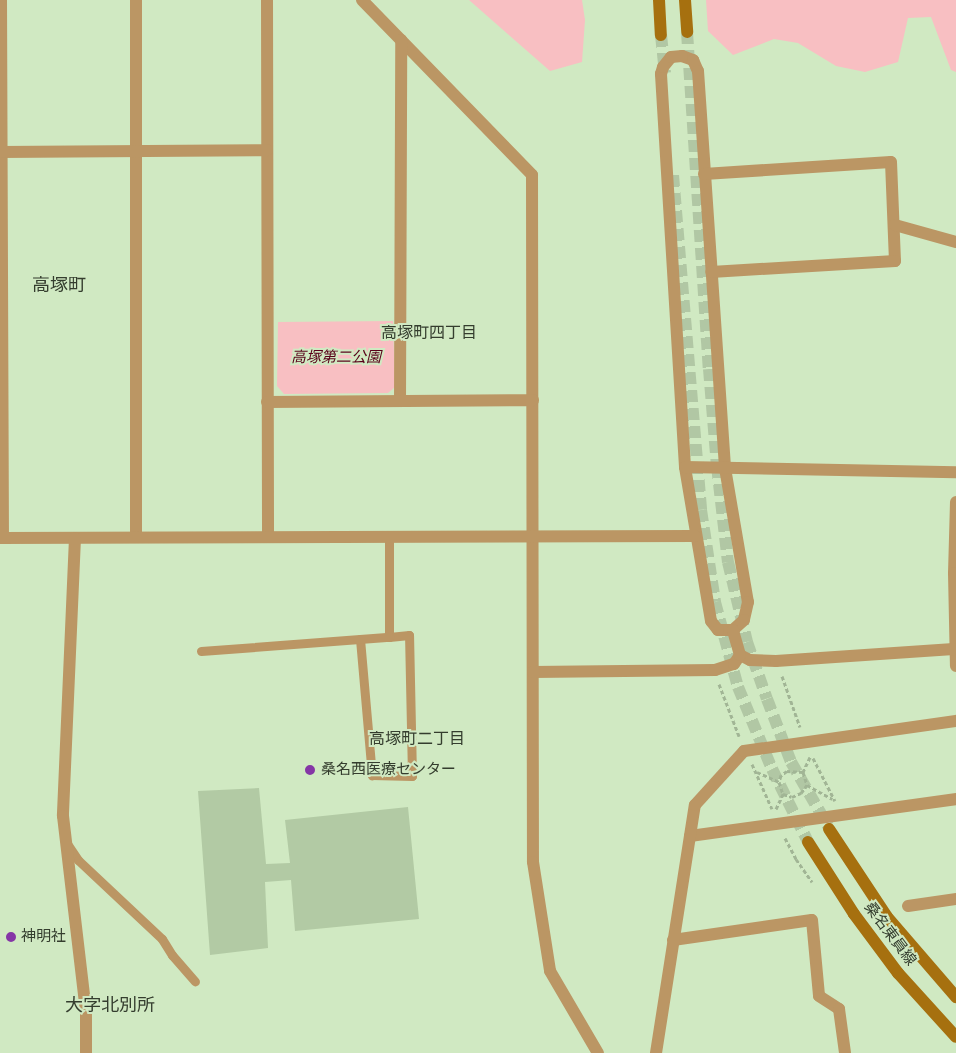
<!DOCTYPE html>
<html>
<head>
<meta charset="utf-8">
<style>
	body { margin:0 }
	#map { position:relative; width:956px; height:1053px; overflow:hidden; background:#d0e9c2; font-family:"Times New Roman","Noto Sans JP",serif }
	div>[style] { position:absolute }
	.green>* { inset:0; background:#f8bfc2 }
	.building>* { inset:0; background:#b2caa4 }
	.secondary-tunnel>* { height:12px; margin-top:-6px; transform-origin:0; background:repeating-linear-gradient(90deg,#b1c7a4 0 12px,transparent 0 18px) }
	.path>* { height:3px; margin-top:-1.5px; transform-origin:0; background:repeating-linear-gradient(90deg,#a1b595 0 4px,transparent 0 6.5px) }
	.lane>* { height:9px; margin:-4.5px; padding:0 4.5px; transform-origin:4.5px; border-radius:4.5px; background:#bb9664 }
	.street>* { height:12px; margin:-6px; padding:0 6px; transform-origin:6px; border-radius:6px; background:#bb9664 }
	.secondary>* { height:12px; margin:-6px; padding:0 6px; transform-origin:6px; border-radius:6px; background:#a6700f }
	.dots>* { width:14px; height:14px; translate:-50% -50%; box-sizing:border-box; border:2px solid #d0e9c2; border-radius:50% }
	span { translate:-50% -50%; white-space:nowrap; text-align:center; line-height:1.15; -webkit-text-stroke:4px #d0e9c2; paint-order:stroke }
	.park-label { font-size:15px; color:#580019; font-style:italic }
	.poi-label { font-size:15px; color:#343d2e }
	.left { translate:0 -50%; text-align:left }
	.street-label { font-size:15px; color:#343d2e }
	.neighbourhood-label { font-size:16px; color:#343d2e }
	.quarter-label { font-size:18px; color:#343d2e }
</style>
</head>
<body>
<div id="map">
	<div class="green">
		<i style="clip-path:polygon(469px 0,582px 0,585px 20px,582px 62px,550px 71px)"></i>
		<i style="clip-path:polygon(706px 0,956px 0,956px 72px,951px 70px,931px 17px,908px 18px,898px 62px,865px 72px,836px 66px,798px 43px,774px 39px,733px 55px,708px 31px)"></i>
		<i style="clip-path:polygon(393px 321px,395px 387px,388px 393px,284px 394px,277px 386px,278px 322px)"></i>
	</div>
	<div class="building">
		<i style="clip-path:polygon(259px 788px,266px 864px,290px 863px,285px 820px,408px 807px,419px 919px,295px 931px,291px 880px,265px 882px,268px 948px,210px 955px,198px 791px)"></i>
	</div>
	<div class="secondary-tunnel">
		<i style="left:687px;top:32px;width:338px;rotate:86.3deg"></i>
		<i style="left:709px;top:369px;width:97px;rotate:85.3deg"></i>
		<i style="left:717px;top:466px;width:97px;rotate:83.5deg"></i>
		<i style="left:728px;top:562px;width:82px;rotate:76.6deg"></i>
		<i style="left:747px;top:642px;width:60px;rotate:70.7deg"></i>
		<i style="left:767px;top:699px;width:67px;rotate:69.1deg"></i>
		<i style="left:791px;top:762px;width:74px;rotate:60deg"></i>
		<i style="left:661px;top:35px;width:38px;rotate:84deg"></i>
		<i style="left:673px;top:175px;width:336px;rotate:85.2deg"></i>
		<i style="left:701px;top:510px;width:93px;rotate:81.3deg"></i>
		<i style="left:715px;top:602px;width:88px;rotate:74.9deg"></i>
		<i style="left:738px;top:687px;width:89px;rotate:67.5deg"></i>
		<i style="left:772px;top:769px;width:81px;rotate:63.7deg"></i>
	</div>
	<div class="path">
		<i style="left:782px;top:676px;width:54px;rotate:70.6deg"></i>
		<i style="left:719px;top:684px;width:56px;rotate:69deg"></i>
		<i style="left:810px;top:757px;width:17px;rotate:115deg"></i>
		<i style="left:803px;top:772px;width:16px;rotate:-176deg"></i>
		<i style="left:787px;top:771px;width:7px;rotate:146deg"></i>
		<i style="left:781px;top:775px;width:7px;rotate:106deg"></i>
		<i style="left:779px;top:782px;width:13px;rotate:72deg"></i>
		<i style="left:783px;top:794px;width:9px;rotate:18deg"></i>
		<i style="left:792px;top:797px;width:10px;rotate:-24deg"></i>
		<i style="left:801px;top:793px;width:10px;rotate:-53deg"></i>
		<i style="left:807px;top:785px;width:29px;rotate:29deg"></i>
		<i style="left:813px;top:758px;width:48px;rotate:62.9deg"></i>
		<i style="left:752px;top:764px;width:49px;rotate:66deg"></i>
		<i style="left:757px;top:772px;width:24px;rotate:24deg"></i>
		<i style="left:803px;top:772px;width:14px;rotate:73deg"></i>
		<i style="left:776px;top:809px;width:17px;rotate:-65deg"></i>
		<i style="left:785px;top:838px;width:24px;rotate:62deg"></i>
		<i style="left:796px;top:859px;width:28px;rotate:55deg"></i>
	</div>
	<div class="lane">
		<i style="left:360px;top:639px;width:137px;rotate:85deg"></i>
		<i style="left:372px;top:775px;width:40px;rotate:1.4deg"></i>
		<i style="left:412px;top:776px;width:141px;rotate:-91.2deg"></i>
		<i style="left:409px;top:635px;width:20px;rotate:174deg"></i>
		<i style="left:389px;top:637px;width:101px;rotate:-90deg"></i>
		<i style="left:201px;top:651px;width:189px;rotate:-4.3deg"></i>
		<i style="left:68px;top:845px;width:18px;rotate:56deg"></i>
		<i style="left:78px;top:860px;width:115px;rotate:43.2deg"></i>
		<i style="left:162px;top:939px;width:19px;rotate:58deg"></i>
		<i style="left:172px;top:955px;width:35px;rotate:49deg"></i>
	</div>
	<div class="street">
		<i style="left:1px;top:0;width:538px;rotate:89.79deg"></i>
		<i style="left:136px;top:0;width:537px;rotate:90deg"></i>
		<i style="left:267px;top:0;width:537px;rotate:89.89deg"></i>
		<i style="left:362px;top:0;width:244px;rotate:45.8deg"></i>
		<i style="left:532px;top:175px;width:687px;rotate:89.92deg"></i>
		<i style="left:533px;top:862px;width:110px;rotate:81.1deg"></i>
		<i style="left:550px;top:971px;width:95px;rotate:59.7deg"></i>
		<i style="left:682px;top:56px;width:12px;rotate:20deg"></i>
		<i style="left:693px;top:60px;width:12px;rotate:66deg"></i>
		<i style="left:698px;top:71px;width:398px;rotate:86.1deg"></i>
		<i style="left:725px;top:468px;width:136px;rotate:80.3deg"></i>
		<i style="left:748px;top:602px;width:18px;rotate:103deg"></i>
		<i style="left:744px;top:620px;width:15px;rotate:138deg"></i>
		<i style="left:733px;top:630px;width:15px;rotate:180deg"></i>
		<i style="left:718px;top:630px;width:11px;rotate:-128deg"></i>
		<i style="left:711px;top:621px;width:156px;rotate:-99.6deg"></i>
		<i style="left:685px;top:467px;width:394px;rotate:-93.5deg"></i>
		<i style="left:661px;top:74px;width:7px;rotate:-74deg"></i>
		<i style="left:663px;top:67px;width:13px;rotate:-51deg"></i>
		<i style="left:671px;top:57px;width:11px;rotate:-5deg"></i>
		<i style="left:0;top:152px;width:267px;rotate:-0.4deg"></i>
		<i style="left:704px;top:174px;width:187px;rotate:-3.7deg"></i>
		<i style="left:891px;top:162px;width:99px;rotate:87.7deg"></i>
		<i style="left:895px;top:261px;width:184px;rotate:176.6deg"></i>
		<i style="left:895px;top:225px;width:63px;rotate:15.6deg"></i>
		<i style="left:400px;top:401px;width:361px;rotate:-89.8deg"></i>
		<i style="left:267px;top:402px;width:266px;rotate:-0.4deg"></i>
		<i style="left:685px;top:467px;width:271px;rotate:1.1deg"></i>
		<i style="left:956px;top:502px;width:71px;rotate:91.6deg"></i>
		<i style="left:954px;top:573px;width:93px;rotate:88.8deg"></i>
		<i style="left:0;top:538px;width:695px;rotate:-0.16deg"></i>
		<i style="left:75px;top:538px;width:278px;rotate:92.5deg"></i>
		<i style="left:63px;top:816px;width:198px;rotate:83.3deg"></i>
		<i style="left:86px;top:1013px;width:40px;rotate:90deg"></i>
		<i style="left:740px;top:655px;width:11px;rotate:27deg"></i>
		<i style="left:750px;top:660px;width:26px;rotate:2deg"></i>
		<i style="left:776px;top:661px;width:178px;rotate:-3.9deg"></i>
		<i style="left:533px;top:672px;width:182px;rotate:-0.6deg"></i>
		<i style="left:715px;top:670px;width:20px;rotate:-18deg"></i>
		<i style="left:734px;top:664px;width:11px;rotate:-56deg"></i>
		<i style="left:740px;top:655px;width:26px;rotate:-106deg"></i>
		<i style="left:690px;top:836px;width:269px;rotate:-7.9deg"></i>
		<i style="left:908px;top:906px;width:49px;rotate:-8.3deg"></i>
		<i style="left:673px;top:940px;width:140px;rotate:-8.2deg"></i>
		<i style="left:812px;top:920px;width:76px;rotate:84.7deg"></i>
		<i style="left:819px;top:996px;width:24px;rotate:33deg"></i>
		<i style="left:839px;top:1009px;width:44px;rotate:82.2deg"></i>
		<i style="left:656px;top:1053px;width:251px;rotate:-81.1deg"></i>
		<i style="left:695px;top:805px;width:73px;rotate:-47.8deg"></i>
		<i style="left:744px;top:751px;width:214px;rotate:-8.1deg"></i>
	</div>
	<div class="secondary">
		<i style="left:659px;top:0;width:35px;rotate:87deg"></i>
		<i style="left:685px;top:0;width:32px;rotate:86deg"></i>
		<i style="left:829px;top:829px;width:105px;rotate:56.6deg"></i>
		<i style="left:887px;top:917px;width:106px;rotate:49.2deg"></i>
		<i style="left:808px;top:842px;width:85px;rotate:57.4deg"></i>
		<i style="left:854px;top:914px;width:74px;rotate:53.3deg"></i>
		<i style="left:898px;top:973px;width:86px;rotate:47.8deg"></i>
	</div>
	<div class="dots">
		<i style="left:310px;top:770px;background:#8536a6"></i>
		<i style="left:11px;top:937px;background:#8536a6"></i>
	</div>
	<div class="park-label">
		<span style="left:336px;top:358px">高塚第二公園</span>
	</div>
	<div class="poi-label">
		<span class="left" style="left:321px;top:770px">桑名西医療センター</span>
		<span class="left" style="left:21px;top:937px">神明社</span>
	</div>
	<div class="street-label">
		<span style="left:890px;top:934px;rotate:53deg">桑名東員線</span>
	</div>
	<div class="neighbourhood-label">
		<span style="left:429px;top:333px">高塚町四丁目</span>
		<span style="left:417px;top:739px">高塚町二丁目</span>
	</div>
	<div class="quarter-label">
		<span style="left:59px;top:285px">高塚町</span>
		<span style="left:110px;top:1005px">大字北別所</span>
	</div>
</div>
</body>
</html>
